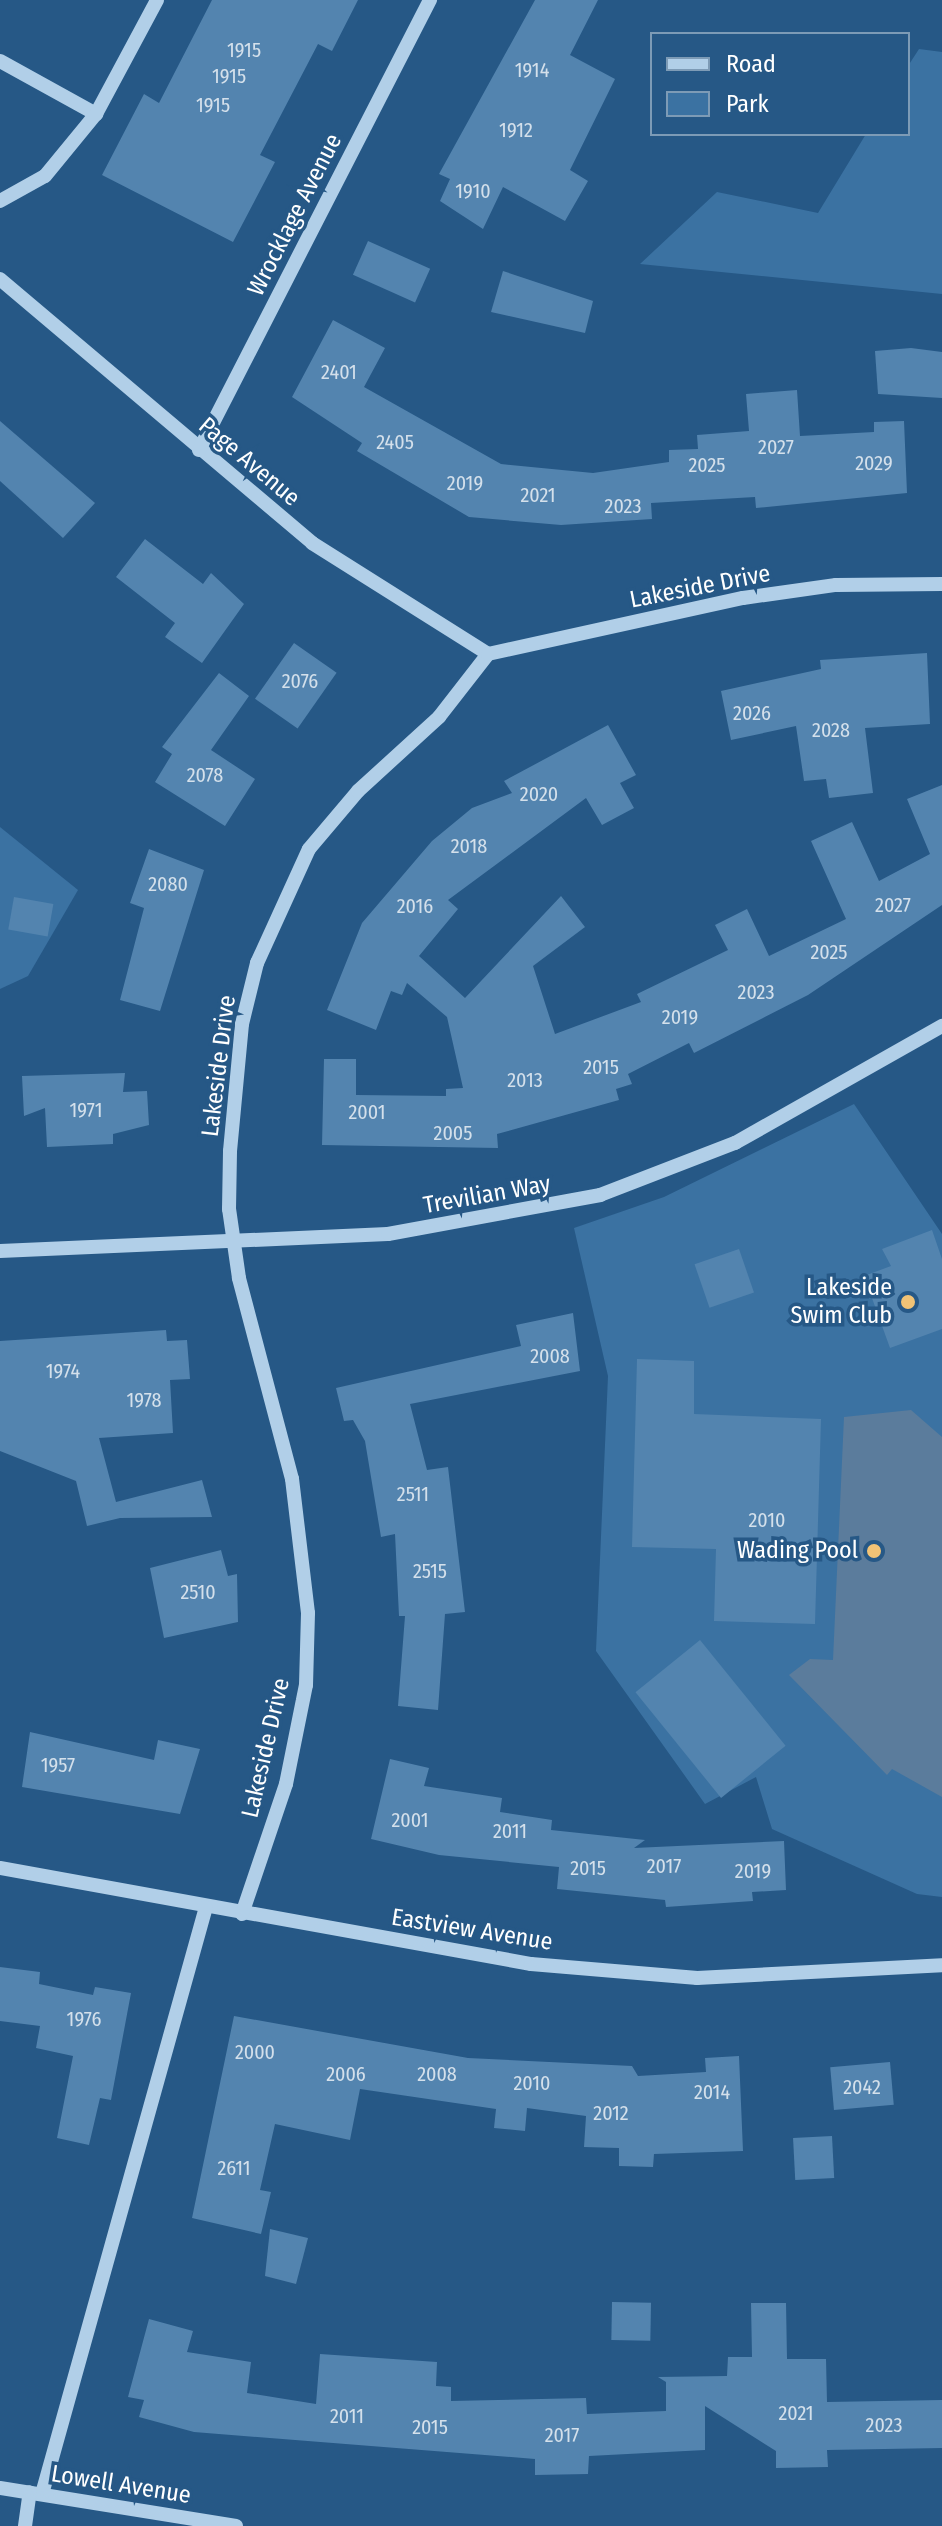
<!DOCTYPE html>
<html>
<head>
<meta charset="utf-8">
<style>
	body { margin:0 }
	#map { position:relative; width:942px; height:2526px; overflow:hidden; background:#265886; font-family:"Fira Sans Condensed",sans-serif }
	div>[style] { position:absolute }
	.green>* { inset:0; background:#3b72a2 }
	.water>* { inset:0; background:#5b7c9c }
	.building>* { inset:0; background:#5384af; transform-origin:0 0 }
	.minor>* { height:14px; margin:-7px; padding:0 7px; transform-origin:7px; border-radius:7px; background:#b1cfe8 }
	.dots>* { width:22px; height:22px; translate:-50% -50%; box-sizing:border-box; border:4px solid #265886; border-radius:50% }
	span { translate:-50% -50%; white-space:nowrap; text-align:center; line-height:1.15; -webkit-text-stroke:7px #265886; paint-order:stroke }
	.number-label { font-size:20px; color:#d4e0eb }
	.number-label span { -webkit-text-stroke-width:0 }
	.street-label { font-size:24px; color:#fff }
	.poi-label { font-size:24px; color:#fff }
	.right { translate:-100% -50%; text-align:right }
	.legend { position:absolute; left:650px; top:32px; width:260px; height:104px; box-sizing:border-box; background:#265886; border:2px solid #7d9bb6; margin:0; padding:10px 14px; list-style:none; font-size:24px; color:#fff }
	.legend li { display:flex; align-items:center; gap:16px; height:40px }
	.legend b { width:40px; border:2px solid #7d9bb6 }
</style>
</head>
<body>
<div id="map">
	<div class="green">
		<i style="clip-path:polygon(919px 49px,942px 52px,942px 294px,640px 264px,717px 192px,818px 213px,866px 134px,908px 134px,908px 66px)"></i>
		<i style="clip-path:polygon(0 827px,78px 890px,28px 976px,0 989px)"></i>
		<i style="clip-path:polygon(854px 1104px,942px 1234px,942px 1897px,917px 1894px,772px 1829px,756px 1777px,705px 1804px,596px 1651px,608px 1376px,574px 1228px,664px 1197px)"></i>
	</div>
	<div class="water">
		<i style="clip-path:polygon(911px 1410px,942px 1437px,942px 1797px,892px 1769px,887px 1775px,789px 1675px,810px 1659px,833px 1660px,844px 1417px)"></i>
	</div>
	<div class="building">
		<i style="clip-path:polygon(212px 0,358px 0,332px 51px,318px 44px,260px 155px,275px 162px,233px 242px,102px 175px,144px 94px,159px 103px)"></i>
		<i style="clip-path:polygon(535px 0,598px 0,570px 55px,615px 79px,570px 170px,588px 181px,565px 221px,503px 187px,483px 229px,440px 201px,450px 179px,439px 174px)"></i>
		<i style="left:368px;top:241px;width:68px;height:37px;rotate:24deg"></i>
		<i style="clip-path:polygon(503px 271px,593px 301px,585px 333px,491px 312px)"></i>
		<i style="clip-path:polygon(333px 320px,385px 348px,364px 387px,501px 464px,593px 473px,669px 462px,669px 450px,698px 449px,697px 435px,749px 431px,746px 394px,797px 390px,800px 436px,874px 432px,874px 422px,904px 421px,907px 493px,756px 508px,755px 497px,651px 503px,652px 519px,561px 525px,469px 517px,357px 451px,362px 443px,292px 397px)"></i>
		<i style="clip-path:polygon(911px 348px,942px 352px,942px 398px,878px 394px,875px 351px)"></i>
		<i style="clip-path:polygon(0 421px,95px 503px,63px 538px,0 481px)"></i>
		<i style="clip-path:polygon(145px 539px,203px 584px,211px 573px,244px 604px,202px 663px,165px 637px,175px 623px,116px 577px)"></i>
		<i style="left:294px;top:643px;width:52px;height:68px;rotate:35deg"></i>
		<i style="clip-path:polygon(927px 653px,930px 724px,865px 728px,873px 793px,829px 798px,826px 779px,804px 781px,796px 726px,731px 740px,721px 691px,821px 669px,820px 660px)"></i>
		<i style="clip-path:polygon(219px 673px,249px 696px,211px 750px,255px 779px,225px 826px,155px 782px,172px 754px,162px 747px)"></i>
		<i style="clip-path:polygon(608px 725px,636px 775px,620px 783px,634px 808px,602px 825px,586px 798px,448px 900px,458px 909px,419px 956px,465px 998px,561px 896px,585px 927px,533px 966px,555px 1034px,641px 1002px,637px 994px,728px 950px,715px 925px,747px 909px,769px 956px,846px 919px,811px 841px,852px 822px,879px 881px,930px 854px,907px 799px,942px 785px,942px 905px,808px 995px,694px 1053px,689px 1043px,628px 1074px,632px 1084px,616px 1089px,619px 1100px,497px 1134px,498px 1148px,322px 1145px,324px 1059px,356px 1059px,356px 1095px,446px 1096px,446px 1089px,463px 1088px,447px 1017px,407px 983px,402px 995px,391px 991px,376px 1030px,327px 1010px,362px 923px,432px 841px,472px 808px,512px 793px,504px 781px)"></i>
		<i style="clip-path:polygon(149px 849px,204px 870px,160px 1011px,120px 1000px,144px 908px,130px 903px)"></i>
		<i style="left:14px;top:897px;width:40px;height:33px;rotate:10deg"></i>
		<i style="clip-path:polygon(125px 1073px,123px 1092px,147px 1091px,149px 1125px,113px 1134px,113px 1144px,47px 1147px,45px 1108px,24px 1116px,22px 1076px)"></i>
		<i style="clip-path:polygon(932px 1230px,942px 1259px,942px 1329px,890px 1348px,864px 1276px,891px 1266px,882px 1249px)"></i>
		<i style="left:739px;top:1249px;width:46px;height:47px;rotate:71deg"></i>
		<i style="clip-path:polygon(573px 1313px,580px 1371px,410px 1404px,427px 1470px,448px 1467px,465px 1612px,445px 1614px,438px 1710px,398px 1706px,405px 1616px,399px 1616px,395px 1534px,381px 1537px,365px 1441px,353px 1420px,344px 1421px,336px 1388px,521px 1346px,516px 1325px)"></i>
		<i style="clip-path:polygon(166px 1330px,167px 1341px,187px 1340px,190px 1379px,170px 1380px,173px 1433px,99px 1438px,116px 1502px,202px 1480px,212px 1517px,120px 1518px,87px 1526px,76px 1481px,0 1451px,0 1341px)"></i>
		<i style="clip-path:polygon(637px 1359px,694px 1361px,694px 1414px,821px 1419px,815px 1624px,714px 1621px,716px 1549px,632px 1547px)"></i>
		<i style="clip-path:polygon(221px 1550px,228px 1576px,237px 1574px,238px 1622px,164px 1638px,150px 1568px)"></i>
		<i style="left:700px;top:1640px;width:136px;height:83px;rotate:51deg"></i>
		<i style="clip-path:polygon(30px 1732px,154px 1760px,158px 1740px,200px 1749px,180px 1814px,22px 1787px)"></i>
		<i style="clip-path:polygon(390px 1759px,429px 1768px,424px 1786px,502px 1798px,500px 1812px,552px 1820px,551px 1830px,645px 1840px,634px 1848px,784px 1841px,786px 1890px,752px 1892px,753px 1901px,666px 1907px,665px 1900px,557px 1889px,559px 1867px,439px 1855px,371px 1839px)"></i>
		<i style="clip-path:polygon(0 1967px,40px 1972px,39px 1984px,93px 1995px,95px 1987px,131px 1993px,111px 2100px,100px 2098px,89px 2145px,57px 2138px,73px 2056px,36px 2048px,40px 2026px,0 2021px)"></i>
		<i style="clip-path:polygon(234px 2016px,468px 2058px,632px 2066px,638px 2076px,706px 2072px,705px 2058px,739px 2056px,743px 2151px,654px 2154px,653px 2167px,619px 2166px,619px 2148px,584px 2147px,586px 2116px,527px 2108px,525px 2131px,494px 2128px,496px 2109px,360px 2089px,350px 2140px,275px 2124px,260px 2190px,271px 2192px,261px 2234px,192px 2218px)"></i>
		<i style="left:890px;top:2062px;width:43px;height:60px;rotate:85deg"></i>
		<i style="left:832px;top:2136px;width:42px;height:39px;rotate:87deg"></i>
		<i style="clip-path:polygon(270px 2229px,308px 2238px,296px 2284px,265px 2276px)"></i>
		<i style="left:612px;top:2302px;width:39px;height:38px;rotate:1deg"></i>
		<i style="clip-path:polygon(751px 2303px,786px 2303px,787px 2359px,826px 2359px,827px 2402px,942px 2400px,942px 2448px,827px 2450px,828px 2467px,776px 2468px,776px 2451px,705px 2406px,705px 2450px,589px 2456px,588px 2474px,535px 2475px,535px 2459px,194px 2432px,139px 2417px,144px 2400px,128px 2397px,149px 2319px,193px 2331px,187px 2352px,251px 2362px,247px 2393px,316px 2404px,320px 2354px,437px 2362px,436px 2386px,451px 2387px,451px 2401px,586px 2398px,587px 2414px,666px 2411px,666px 2382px,658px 2377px,727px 2376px,728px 2357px,752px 2357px)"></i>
	</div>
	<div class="minor">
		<i style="left:0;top:61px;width:110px;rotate:28.9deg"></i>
		<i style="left:0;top:201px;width:51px;rotate:-29.1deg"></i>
		<i style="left:45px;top:176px;width:80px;rotate:-50.6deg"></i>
		<i style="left:96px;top:114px;width:129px;rotate:-61.8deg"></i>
		<i style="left:0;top:279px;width:409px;rotate:40.2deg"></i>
		<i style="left:312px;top:543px;width:208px;rotate:32.2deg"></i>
		<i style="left:199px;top:450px;width:506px;rotate:-62.83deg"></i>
		<i style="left:0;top:1251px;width:388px;rotate:-2.5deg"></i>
		<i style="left:388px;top:1234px;width:216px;rotate:-10.4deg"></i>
		<i style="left:600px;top:1195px;width:145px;rotate:-21.1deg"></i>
		<i style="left:735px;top:1143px;width:238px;rotate:-29.5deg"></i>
		<i style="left:0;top:1868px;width:540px;rotate:10.25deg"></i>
		<i style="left:531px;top:1964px;width:167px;rotate:4.8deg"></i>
		<i style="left:697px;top:1978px;width:245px;rotate:-3deg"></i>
		<i style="left:242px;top:1914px;width:137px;rotate:-71.3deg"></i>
		<i style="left:286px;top:1784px;width:101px;rotate:-78.6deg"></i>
		<i style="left:306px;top:1685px;width:72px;rotate:-88.4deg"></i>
		<i style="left:308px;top:1613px;width:135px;rotate:-96.8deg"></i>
		<i style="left:292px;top:1479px;width:208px;rotate:-104.8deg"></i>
		<i style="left:239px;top:1278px;width:70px;rotate:-98.2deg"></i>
		<i style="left:229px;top:1209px;width:58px;rotate:-89deg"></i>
		<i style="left:230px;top:1151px;width:128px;rotate:-84.6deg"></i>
		<i style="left:242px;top:1024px;width:63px;rotate:-76.2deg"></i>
		<i style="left:257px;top:963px;width:125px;rotate:-65.5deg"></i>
		<i style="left:309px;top:849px;width:76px;rotate:-49.8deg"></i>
		<i style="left:358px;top:791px;width:110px;rotate:-42.4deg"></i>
		<i style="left:439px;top:717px;width:80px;rotate:-52.1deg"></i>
		<i style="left:488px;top:654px;width:261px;rotate:-12.4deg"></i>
		<i style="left:743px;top:598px;width:94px;rotate:-8deg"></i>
		<i style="left:836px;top:585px;width:106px;rotate:-0.5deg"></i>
		<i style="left:0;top:2488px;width:239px;rotate:9.1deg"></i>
		<i style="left:42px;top:2494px;width:609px;rotate:-74.39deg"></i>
		<i style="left:25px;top:2526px;width:34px;rotate:-82deg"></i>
	</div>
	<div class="dots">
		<i style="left:908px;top:1302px;background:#f1c376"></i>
		<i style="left:874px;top:1551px;background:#f1c376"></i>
	</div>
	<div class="number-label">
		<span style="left:244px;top:50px">1915</span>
		<span style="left:532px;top:70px">1914</span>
		<span style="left:229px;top:76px">1915</span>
		<span style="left:213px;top:105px">1915</span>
		<span style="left:516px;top:130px">1912</span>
		<span style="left:473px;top:191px">1910</span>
		<span style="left:339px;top:372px">2401</span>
		<span style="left:395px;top:442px">2405</span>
		<span style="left:776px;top:447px">2027</span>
		<span style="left:874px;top:463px">2029</span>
		<span style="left:707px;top:465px">2025</span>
		<span style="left:465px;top:483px">2019</span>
		<span style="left:538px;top:495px">2021</span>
		<span style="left:623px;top:506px">2023</span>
		<span style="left:300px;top:681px">2076</span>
		<span style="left:752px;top:713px">2026</span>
		<span style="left:831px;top:730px">2028</span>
		<span style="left:205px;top:775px">2078</span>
		<span style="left:539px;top:794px">2020</span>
		<span style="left:469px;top:846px">2018</span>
		<span style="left:168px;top:884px">2080</span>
		<span style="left:893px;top:905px">2027</span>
		<span style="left:415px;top:906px">2016</span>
		<span style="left:829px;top:952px">2025</span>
		<span style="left:756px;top:992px">2023</span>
		<span style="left:680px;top:1017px">2019</span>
		<span style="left:601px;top:1067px">2015</span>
		<span style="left:525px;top:1080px">2013</span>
		<span style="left:86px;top:1110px">1971</span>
		<span style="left:367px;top:1112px">2001</span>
		<span style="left:453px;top:1133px">2005</span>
		<span style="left:550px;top:1356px">2008</span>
		<span style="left:63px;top:1371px">1974</span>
		<span style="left:144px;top:1400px">1978</span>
		<span style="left:413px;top:1494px">2511</span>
		<span style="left:767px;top:1520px">2010</span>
		<span style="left:430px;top:1571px">2515</span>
		<span style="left:198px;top:1592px">2510</span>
		<span style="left:58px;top:1765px">1957</span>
		<span style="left:410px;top:1820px">2001</span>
		<span style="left:510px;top:1831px">2011</span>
		<span style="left:664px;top:1866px">2017</span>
		<span style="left:588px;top:1868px">2015</span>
		<span style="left:753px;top:1871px">2019</span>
		<span style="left:84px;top:2019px">1976</span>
		<span style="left:255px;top:2052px">2000</span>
		<span style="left:346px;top:2074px">2006</span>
		<span style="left:437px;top:2074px">2008</span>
		<span style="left:532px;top:2083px">2010</span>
		<span style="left:862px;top:2087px">2042</span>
		<span style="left:712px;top:2092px">2014</span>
		<span style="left:611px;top:2113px">2012</span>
		<span style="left:234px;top:2168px">2611</span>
		<span style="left:796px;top:2413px">2021</span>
		<span style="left:347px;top:2416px">2011</span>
		<span style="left:884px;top:2425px">2023</span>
		<span style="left:430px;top:2427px">2015</span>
		<span style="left:562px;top:2435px">2017</span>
	</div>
	<div class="street-label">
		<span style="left:295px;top:215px;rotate:-63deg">Wrocklage Avenue</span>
		<span style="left:249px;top:462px;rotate:40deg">Page Avenue</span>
		<span style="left:700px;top:587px;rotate:-11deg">Lakeside Drive</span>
		<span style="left:219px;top:1066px;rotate:-83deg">Lakeside Drive</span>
		<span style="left:487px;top:1195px;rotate:-10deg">Trevilian Way</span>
		<span style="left:266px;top:1748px;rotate:-77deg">Lakeside Drive</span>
		<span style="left:472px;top:1930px;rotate:9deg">Eastview Avenue</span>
		<span style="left:121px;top:2485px;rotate:9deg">Lowell Avenue</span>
	</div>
	<div class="poi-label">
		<span class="right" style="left:892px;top:1302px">Lakeside<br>Swim Club</span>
		<span class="right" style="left:858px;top:1551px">Wading Pool</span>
	</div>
	<ul class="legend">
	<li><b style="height:10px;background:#b1cfe8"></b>Road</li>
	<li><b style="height:22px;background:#3b72a2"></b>Park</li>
	</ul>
</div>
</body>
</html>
